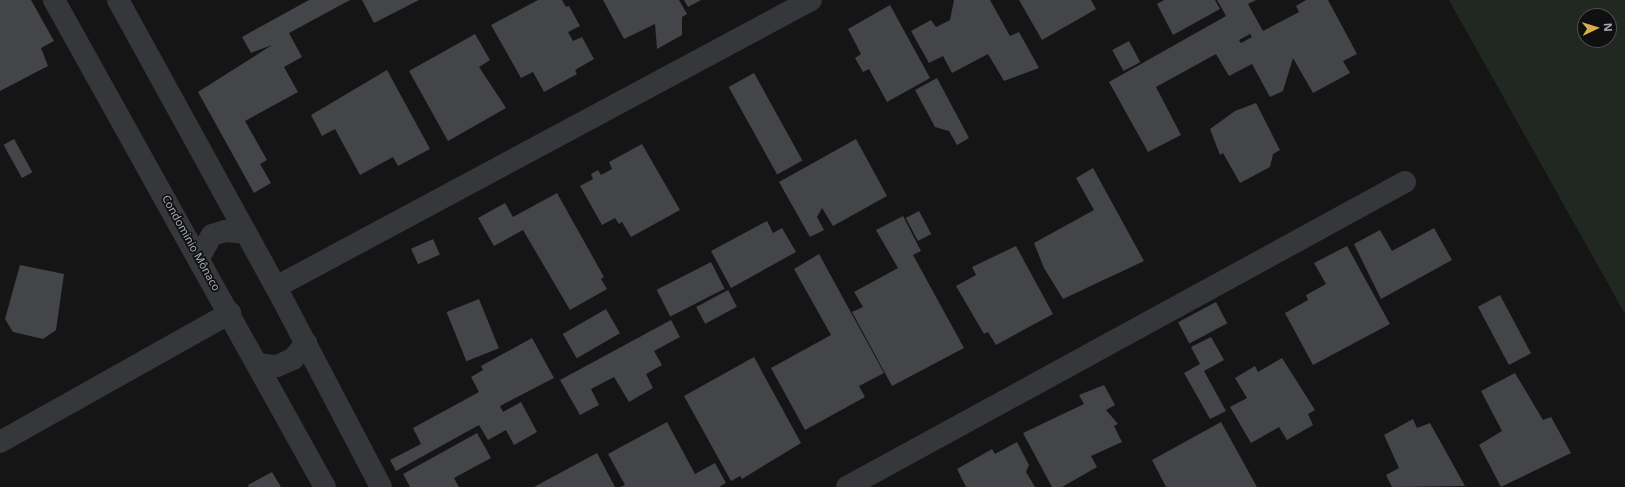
<!DOCTYPE html>
<html>
<head>
<meta charset="utf-8">
<style>
	body { margin:0 }
	#map { position:relative; width:1625px; height:487px; overflow:hidden; background:#151516; font-family:"Noto Sans",sans-serif }
	div>[style] { position:absolute }
	.green>* { inset:0; background:#212822 }
	.building>* { inset:0; background:#444549; transform-origin:0 0 }
	.minor>* { height:22px; margin:-11px; padding:0 11px; transform-origin:11px; border-radius:11px; background:#36373a }
	span { translate:-50% -50%; white-space:nowrap; text-align:center; line-height:1.15; -webkit-text-stroke:3.5px #101011; paint-order:stroke }
	.street-label { font-size:11px; color:#a8acb5 }
	.north { position:absolute; left:1577px; top:8px; width:40px; height:40px; box-sizing:border-box; background:#101011; border:1px solid #4d4e53; border-radius:50%; rotate:86deg; font-size:11px; font-weight:700; line-height:16px; text-align:center; color:#a8acb5 }
	.north::after { content:''; display:block; margin:auto; width:14px; height:18px; background:#dbad48; clip-path:polygon(50% 0,100% 100%,50% 72%,0 100%) }
</style>
</head>
<body>
<div id="map">
	<div class="green">
		<i style="clip-path:polygon(evenodd,1449px 0,1625px 0,1625px 314px,1449px 0,1585px 16px,1609px 16px,1609px 40px,1585px 40px,1585px 16px)"></i>
	</div>
	<div class="building">
		<i style="clip-path:polygon(0 0,31px 0,54px 41px,41px 48px,48px 66px,0 91px)"></i>
		<i style="clip-path:polygon(309px 0,350px 0,289px 33px,302px 57px,284px 67px,298px 92px,245px 121px,267px 160px,260px 164px,271px 183px,254px 193px,198px 92px,272px 45px,251px 53px,242px 37px)"></i>
		<i style="clip-path:polygon(362px 0,419px 0,374px 23px)"></i>
		<i style="clip-path:polygon(538px 0,562px 0,566px 7px,569px 6px,580px 26px,568px 32px,573px 41px,582px 37px,594px 59px,575px 70px,577px 74px,544px 92px,533px 72px,521px 78px,491px 25px)"></i>
		<i style="clip-path:polygon(603px 0,679px 0,687px 14px,682px 17px,682px 35px,657px 49px,655px 24px,624px 39px)"></i>
		<i style="clip-path:polygon(684px 0,701px 0,688px 7px)"></i>
		<i style="clip-path:polygon(954px 0,990px 0,1010px 36px,1019px 32px,1039px 68px,1004px 81px,988px 54px,952px 73px,943px 56px,929px 63px,911px 31px,931px 20px,936px 27px,950px 20px)"></i>
		<i style="clip-path:polygon(1019px 0,1091px 0,1096px 9px,1042px 40px)"></i>
		<i style="clip-path:polygon(1164px 0,1215px 0,1220px 9px,1173px 35px,1157px 4px)"></i>
		<i style="clip-path:polygon(evenodd,1217px 0,1256px 0,1248px 4px,1263px 31px,1299px 12px,1296px 6px,1306px 0,1328px 0,1357px 54px,1343px 61px,1350px 73px,1313px 93px,1293px 58px,1283px 91px,1270px 97px,1252px 64px,1229px 76px,1216px 54px,1156px 87px,1181px 135px,1148px 152px,1109px 82px,1226px 16px,1217px 0,1250px 34px,1252px 37px,1241px 43px,1239px 40px,1250px 34px)"></i>
		<i style="clip-path:polygon(890px 5px,930px 78px,887px 102px,869px 69px,863px 72px,855px 58px,861px 54px,848px 29px)"></i>
		<i style="clip-path:polygon(475px 34px,490px 60px,479px 67px,506px 108px,448px 141px,409px 71px)"></i>
		<i style="left:1129px;top:41px;width:24px;height:19px;rotate:62deg"></i>
		<i style="clip-path:polygon(387px 70px,430px 149px,398px 166px,393px 157px,360px 175px,335px 129px,322px 136px,311px 115px)"></i>
		<i style="left:754px;top:73px;width:100px;height:29px;rotate:61deg"></i>
		<i style="clip-path:polygon(937px 78px,969px 138px,957px 145px,949px 131px,935px 127px,915px 90px)"></i>
		<i style="clip-path:polygon(1256px 103px,1280px 150px,1273px 154px,1270px 167px,1240px 183px,1223px 153px,1220px 155px,1210px 129px,1235px 111px)"></i>
		<i style="left:14px;top:139px;width:38px;height:12px;rotate:61deg"></i>
		<i style="clip-path:polygon(856px 139px,887px 196px,833px 226px,822px 208px,817px 217px,824px 230px,810px 237px,779px 182px)"></i>
		<i style="clip-path:polygon(642px 144px,680px 210px,631px 237px,622px 222px,619px 224px,615px 218px,602px 225px,580px 186px,593px 179px,591px 174px,598px 170px,601px 175px,612px 169px,609px 162px)"></i>
		<i style="clip-path:polygon(1093px 168px,1144px 261px,1063px 299px,1044px 268px,1034px 243px,1094px 210px,1076px 178px)"></i>
		<i style="clip-path:polygon(557px 193px,604px 277px,601px 279px,607px 289px,570px 310px,523px 230px,494px 246px,478px 218px,505px 203px,513px 217px)"></i>
		<i style="left:919px;top:211px;width:26px;height:15px;rotate:62deg"></i>
		<i style="clip-path:polygon(903px 216px,921px 251px,913px 255px,964px 348px,892px 386px,852px 312px,863px 307px,854px 292px,898px 268px,876px 230px)"></i>
		<i style="clip-path:polygon(767px 221px,773px 233px,782px 228px,796px 252px,731px 288px,711px 251px)"></i>
		<i style="clip-path:polygon(1434px 228px,1452px 260px,1381px 299px,1354px 244px,1380px 230px,1392px 251px)"></i>
		<i style="left:433px;top:239px;width:17px;height:24px;rotate:66deg"></i>
		<i style="clip-path:polygon(1016px 246px,1053px 314px,996px 345px,988px 332px,984px 334px,956px 286px,976px 275px,972px 267px)"></i>
		<i style="clip-path:polygon(1347px 246px,1390px 324px,1313px 365px,1285px 313px,1308px 300px,1306px 295px,1326px 284px,1314px 263px)"></i>
		<i style="clip-path:polygon(819px 254px,884px 373px,859px 386px,865px 397px,805px 430px,771px 368px,831px 335px,794px 269px)"></i>
		<i style="left:711px;top:262px;width:30px;height:61px;rotate:63deg"></i>
		<i style="clip-path:polygon(20px 265px,64px 274px,56px 330px,43px 339px,13px 332px,5px 319px)"></i>
		<i style="left:728px;top:290px;width:19px;height:36px;rotate:62deg"></i>
		<i style="left:1500px;top:295px;width:66px;height:25px;rotate:62deg"></i>
		<i style="left:479px;top:299px;width:53px;height:35px;rotate:68deg"></i>
		<i style="left:1216px;top:302px;width:24px;height:43px;rotate:62deg"></i>
		<i style="left:606px;top:309px;width:28px;height:50px;rotate:60deg"></i>
		<i style="clip-path:polygon(671px 320px,680px 337px,654px 351px,662px 365px,646px 374px,653px 388px,629px 402px,614px 377px,591px 389px,599px 405px,580px 415px,560px 380px)"></i>
		<i style="clip-path:polygon(1211px 337px,1224px 360px,1204px 371px,1226px 411px,1210px 419px,1184px 373px,1200px 364px,1191px 347px)"></i>
		<i style="clip-path:polygon(532px 338px,554px 378px,500px 406px,503px 412px,521px 402px,537px 432px,514px 445px,506px 430px,488px 440px,479px 425px,396px 471px,390px 460px,421px 444px,413px 428px,479px 392px,471px 377px,483px 370px,481px 366px)"></i>
		<i style="clip-path:polygon(754px 357px,801px 443px,742px 479px,740px 476px,731px 481px,684px 396px)"></i>
		<i style="clip-path:polygon(1282px 358px,1315px 410px,1308px 414px,1313px 425px,1287px 440px,1279px 427px,1251px 443px,1230px 407px,1247px 398px,1235px 378px,1255px 366px,1258px 372px)"></i>
		<i style="clip-path:polygon(1515px 373px,1543px 420px,1551px 417px,1571px 453px,1501px 487px,1479px 445px,1502px 431px,1481px 391px)"></i>
		<i style="clip-path:polygon(1104px 385px,1115px 405px,1106px 410px,1118px 424px,1114px 426px,1122px 442px,1091px 456px,1097px 467px,1062px 487px,1052px 487px,1023px 433px,1084px 404px,1079px 395px)"></i>
		<i style="clip-path:polygon(1413px 419px,1417px 428px,1430px 423px,1465px 486px,1392px 487px,1386px 475px,1399px 468px,1384px 435px)"></i>
		<i style="clip-path:polygon(667px 422px,695px 474px,715px 463px,726px 483px,719px 487px,620px 487px,625px 485px,608px 454px)"></i>
		<i style="clip-path:polygon(1221px 422px,1257px 487px,1166px 487px,1152px 460px)"></i>
		<i style="clip-path:polygon(477px 433px,491px 458px,454px 478px,459px 487px,410px 487px,403px 474px)"></i>
		<i style="clip-path:polygon(1017px 442px,1029px 465px,1026px 472px,1035px 487px,966px 487px,957px 469px,992px 449px,995px 454px)"></i>
		<i style="clip-path:polygon(597px 453px,615px 487px,534px 487px)"></i>
		<i style="clip-path:polygon(272px 472px,281px 487px,249px 487px,248px 485px)"></i>
	</div>
	<div class="minor">
		<i style="left:54px;top:0;width:557px;rotate:60.91deg"></i>
		<i style="left:118px;top:0;width:328px;rotate:61.2deg"></i>
		<i style="left:276px;top:287px;width:226px;rotate:62.3deg"></i>
		<i style="left:199px;top:258px;width:26px;rotate:-61deg"></i>
		<i style="left:212px;top:235px;width:14px;rotate:-17deg"></i>
		<i style="left:225px;top:231px;width:21px;rotate:5deg"></i>
		<i style="left:276px;top:287px;width:607px;rotate:-28.21deg"></i>
		<i style="left:257px;top:364px;width:20px;rotate:6deg"></i>
		<i style="left:277px;top:366px;width:17px;rotate:-24deg"></i>
		<i style="left:293px;top:359px;width:21px;rotate:-51deg"></i>
		<i style="left:0;top:442px;width:264px;rotate:-29.3deg"></i>
		<i style="left:847px;top:487px;width:636px;rotate:-28.66deg"></i>
	</div>
	<div class="street-label">
		<span style="left:191px;top:243px;rotate:61deg">Condominio Mônaco</span>
	</div>
	<div class="north">N</div>
</div>
</body>
</html>
